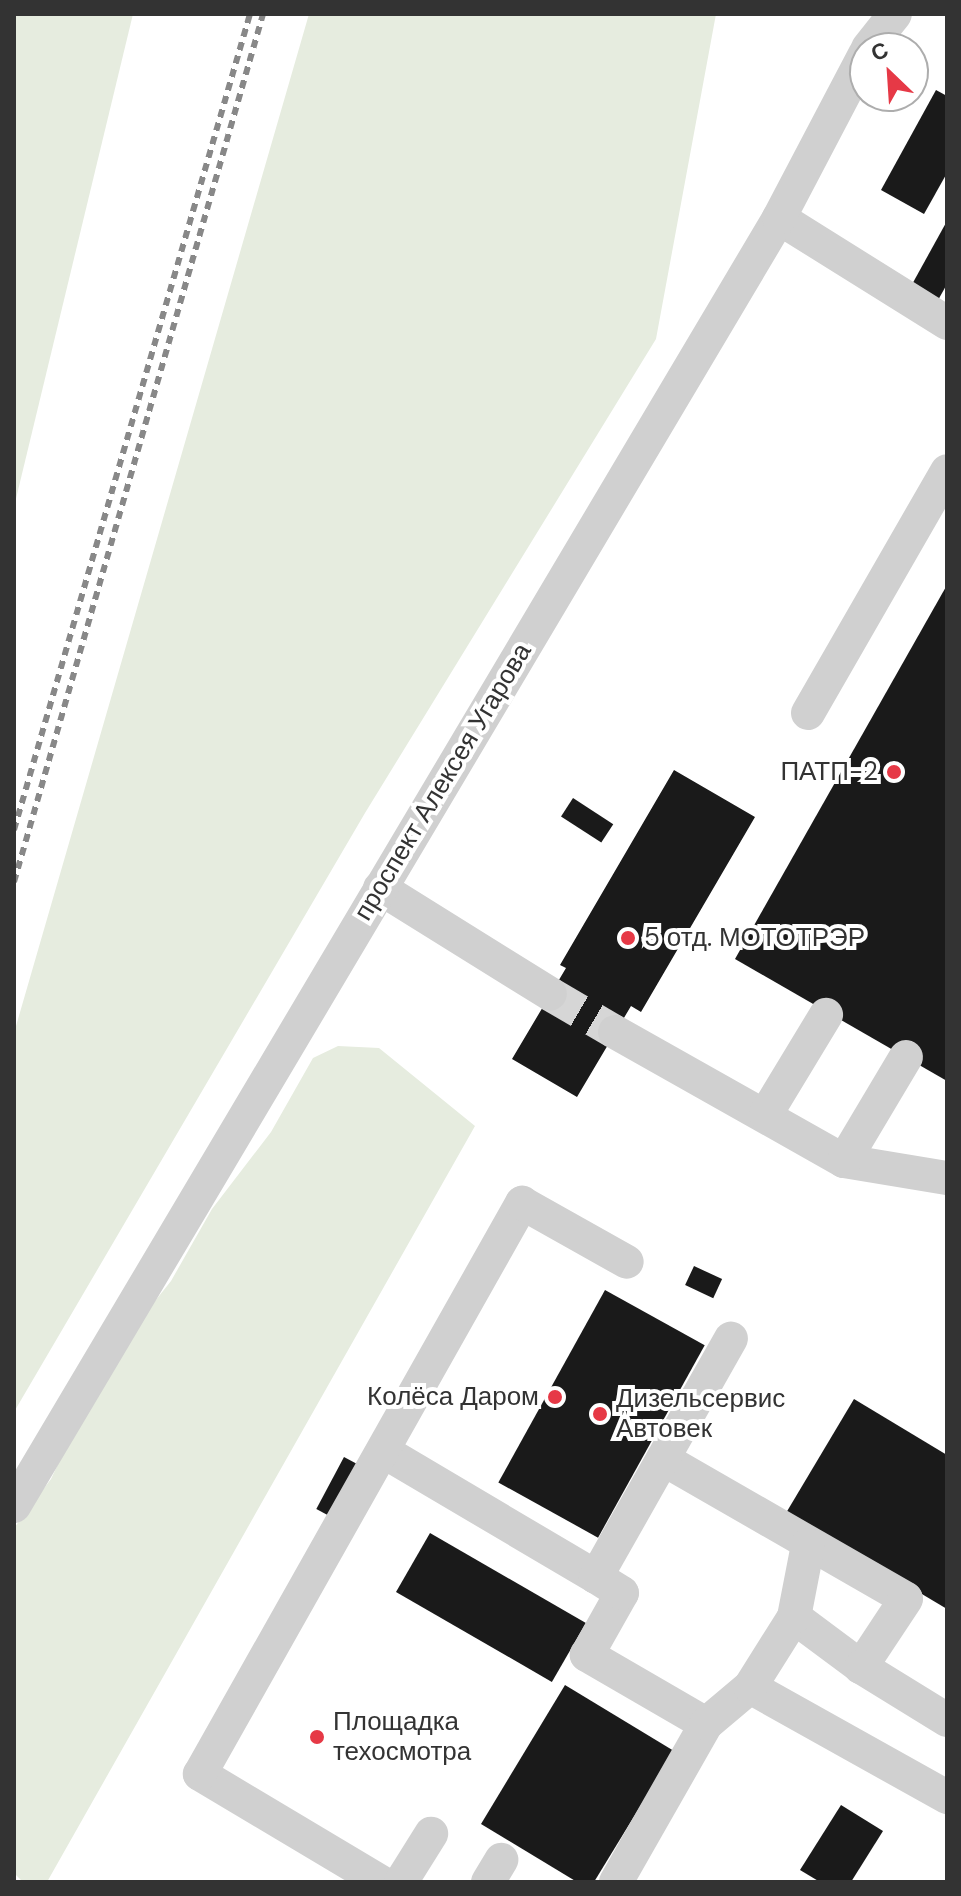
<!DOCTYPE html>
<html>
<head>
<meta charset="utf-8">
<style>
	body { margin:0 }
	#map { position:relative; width:961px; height:1896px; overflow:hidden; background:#fff; font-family:"DM Sans",sans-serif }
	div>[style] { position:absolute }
	.green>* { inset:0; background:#e6ecdf }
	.building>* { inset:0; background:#1a1a1a; transform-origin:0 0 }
	.minor-tunnel>* { height:34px; margin-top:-17px; transform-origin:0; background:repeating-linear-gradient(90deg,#d6d6d6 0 34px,transparent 0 51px) }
	.minor>* { height:34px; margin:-17px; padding:0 17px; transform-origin:17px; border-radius:17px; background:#d0d0d0 }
	.rail>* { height:6px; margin-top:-3px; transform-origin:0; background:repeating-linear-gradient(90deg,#888 0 8px,transparent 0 14px) }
	.dots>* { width:22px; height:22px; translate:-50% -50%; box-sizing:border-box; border:4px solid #fff; border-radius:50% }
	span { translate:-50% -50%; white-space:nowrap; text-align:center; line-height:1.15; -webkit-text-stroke:8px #fff; paint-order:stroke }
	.poi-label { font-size:26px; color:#333 }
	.right { translate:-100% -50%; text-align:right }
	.left { translate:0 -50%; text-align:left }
	.street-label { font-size:26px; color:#333 }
	.frame { position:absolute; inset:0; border:16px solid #333; pointer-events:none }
	.north { position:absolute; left:849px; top:32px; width:80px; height:80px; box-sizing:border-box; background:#fff; border:2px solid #adadad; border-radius:50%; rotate:335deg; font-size:22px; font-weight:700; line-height:32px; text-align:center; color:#333 }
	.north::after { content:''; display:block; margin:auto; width:28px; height:36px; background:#e63946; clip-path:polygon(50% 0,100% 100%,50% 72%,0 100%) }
</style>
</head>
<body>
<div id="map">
	<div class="green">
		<i style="clip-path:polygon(14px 14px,133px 14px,14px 507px)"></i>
		<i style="clip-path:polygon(309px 14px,716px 14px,656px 339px,365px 813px,14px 1412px,14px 1033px)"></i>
		<i style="clip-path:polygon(338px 1046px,379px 1048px,475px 1126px,47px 1882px,23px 1882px,14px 1873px,14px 1528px,51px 1479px,107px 1361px,171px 1281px,212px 1209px,271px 1132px,313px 1058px)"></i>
	</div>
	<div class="building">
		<i style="clip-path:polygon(936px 90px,947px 96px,947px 173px,924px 214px,881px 190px)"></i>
		<i style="clip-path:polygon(947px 221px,947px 284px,937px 302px,910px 288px)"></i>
		<i style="clip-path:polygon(947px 585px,947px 1081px,735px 959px)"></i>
		<i style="clip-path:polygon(674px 770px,755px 817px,641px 1012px,631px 1006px,577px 1097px,512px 1059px,566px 968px,560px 965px)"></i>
		<i style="left:573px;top:798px;width:48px;height:22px;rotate:33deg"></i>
		<i style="left:694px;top:1266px;width:31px;height:21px;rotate:25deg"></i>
		<i style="left:605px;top:1290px;width:114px;height:220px;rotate:29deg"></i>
		<i style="clip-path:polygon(854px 1399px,947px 1455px,947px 1609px,786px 1513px)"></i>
		<i style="left:344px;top:1457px;width:27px;height:59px;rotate:28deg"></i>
		<i style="left:430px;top:1533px;width:180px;height:68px;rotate:30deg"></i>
		<i style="clip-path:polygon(565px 1685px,674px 1751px,594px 1882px,577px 1882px,481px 1824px)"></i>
		<i style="clip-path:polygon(841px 1805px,883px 1831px,851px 1882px,820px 1882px,800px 1870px)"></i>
	</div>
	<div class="minor-tunnel">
		<i style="left:550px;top:994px;width:75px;rotate:30.3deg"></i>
	</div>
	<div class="minor">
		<i style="left:868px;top:48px;width:43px;rotate:-51.5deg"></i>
		<i style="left:779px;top:218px;width:198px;rotate:32deg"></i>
		<i style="left:808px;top:713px;width:279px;rotate:-60.1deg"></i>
		<i style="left:380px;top:888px;width:200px;rotate:31.9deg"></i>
		<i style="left:615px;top:1032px;width:263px;rotate:29.4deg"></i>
		<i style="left:844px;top:1161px;width:104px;rotate:9.4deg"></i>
		<i style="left:766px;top:1114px;width:116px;rotate:-58.8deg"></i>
		<i style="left:844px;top:1161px;width:121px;rotate:-59.2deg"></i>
		<i style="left:383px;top:1451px;width:247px;rotate:30.6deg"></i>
		<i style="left:663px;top:1459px;width:280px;rotate:29.9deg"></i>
		<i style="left:906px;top:1599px;width:82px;rotate:123.5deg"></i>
		<i style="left:14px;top:1506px;width:1498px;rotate:-59.29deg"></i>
		<i style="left:779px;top:218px;width:185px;rotate:-62.3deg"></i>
		<i style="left:794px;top:1617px;width:84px;rotate:36.7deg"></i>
		<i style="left:861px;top:1667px;width:101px;rotate:31.6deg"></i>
		<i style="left:750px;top:1687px;width:226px;rotate:29.2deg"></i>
		<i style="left:706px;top:1724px;width:138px;rotate:-149.9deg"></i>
		<i style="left:587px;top:1655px;width:71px;rotate:-60.6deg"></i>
		<i style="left:622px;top:1593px;width:31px;rotate:-148deg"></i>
		<i style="left:596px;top:1577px;width:274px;rotate:-60.5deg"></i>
		<i style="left:381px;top:1882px;width:211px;rotate:-149.2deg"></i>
		<i style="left:200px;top:1774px;width:656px;rotate:-60.58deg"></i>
		<i style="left:522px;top:1203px;width:120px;rotate:29.3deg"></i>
		<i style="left:401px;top:1882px;width:57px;rotate:-58deg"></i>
		<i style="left:488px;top:1882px;width:26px;rotate:-59deg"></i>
		<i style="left:616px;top:1882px;width:182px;rotate:-60.3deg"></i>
		<i style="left:706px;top:1724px;width:57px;rotate:-40.1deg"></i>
		<i style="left:750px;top:1687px;width:83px;rotate:-57.8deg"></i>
		<i style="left:794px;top:1617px;width:73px;rotate:-79deg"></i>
	</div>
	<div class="rail">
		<i style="left:14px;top:830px;width:849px;rotate:-73.87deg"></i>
		<i style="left:14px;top:882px;width:903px;rotate:-73.99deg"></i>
	</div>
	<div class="dots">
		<i style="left:894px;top:772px;background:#e63946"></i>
		<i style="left:628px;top:938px;background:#e63946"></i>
		<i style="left:555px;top:1397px;background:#e63946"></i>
		<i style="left:600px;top:1414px;background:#e63946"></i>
		<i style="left:317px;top:1737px;background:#e63946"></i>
	</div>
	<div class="poi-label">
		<span class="right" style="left:878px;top:772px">ПАТП-2</span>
		<span class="left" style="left:644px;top:938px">5 отд. МОТОТРЭР</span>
		<span class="right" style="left:539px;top:1397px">Колёса Даром</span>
		<span class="left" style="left:616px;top:1414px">Дизельсервис<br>Автовек</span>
		<span class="left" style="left:333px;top:1737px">Площадка<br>техосмотра</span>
	</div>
	<div class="street-label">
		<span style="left:443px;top:782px;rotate:-59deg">проспект Алексея Угарова</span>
	</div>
	<div class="frame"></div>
	<div class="north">С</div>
</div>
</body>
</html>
